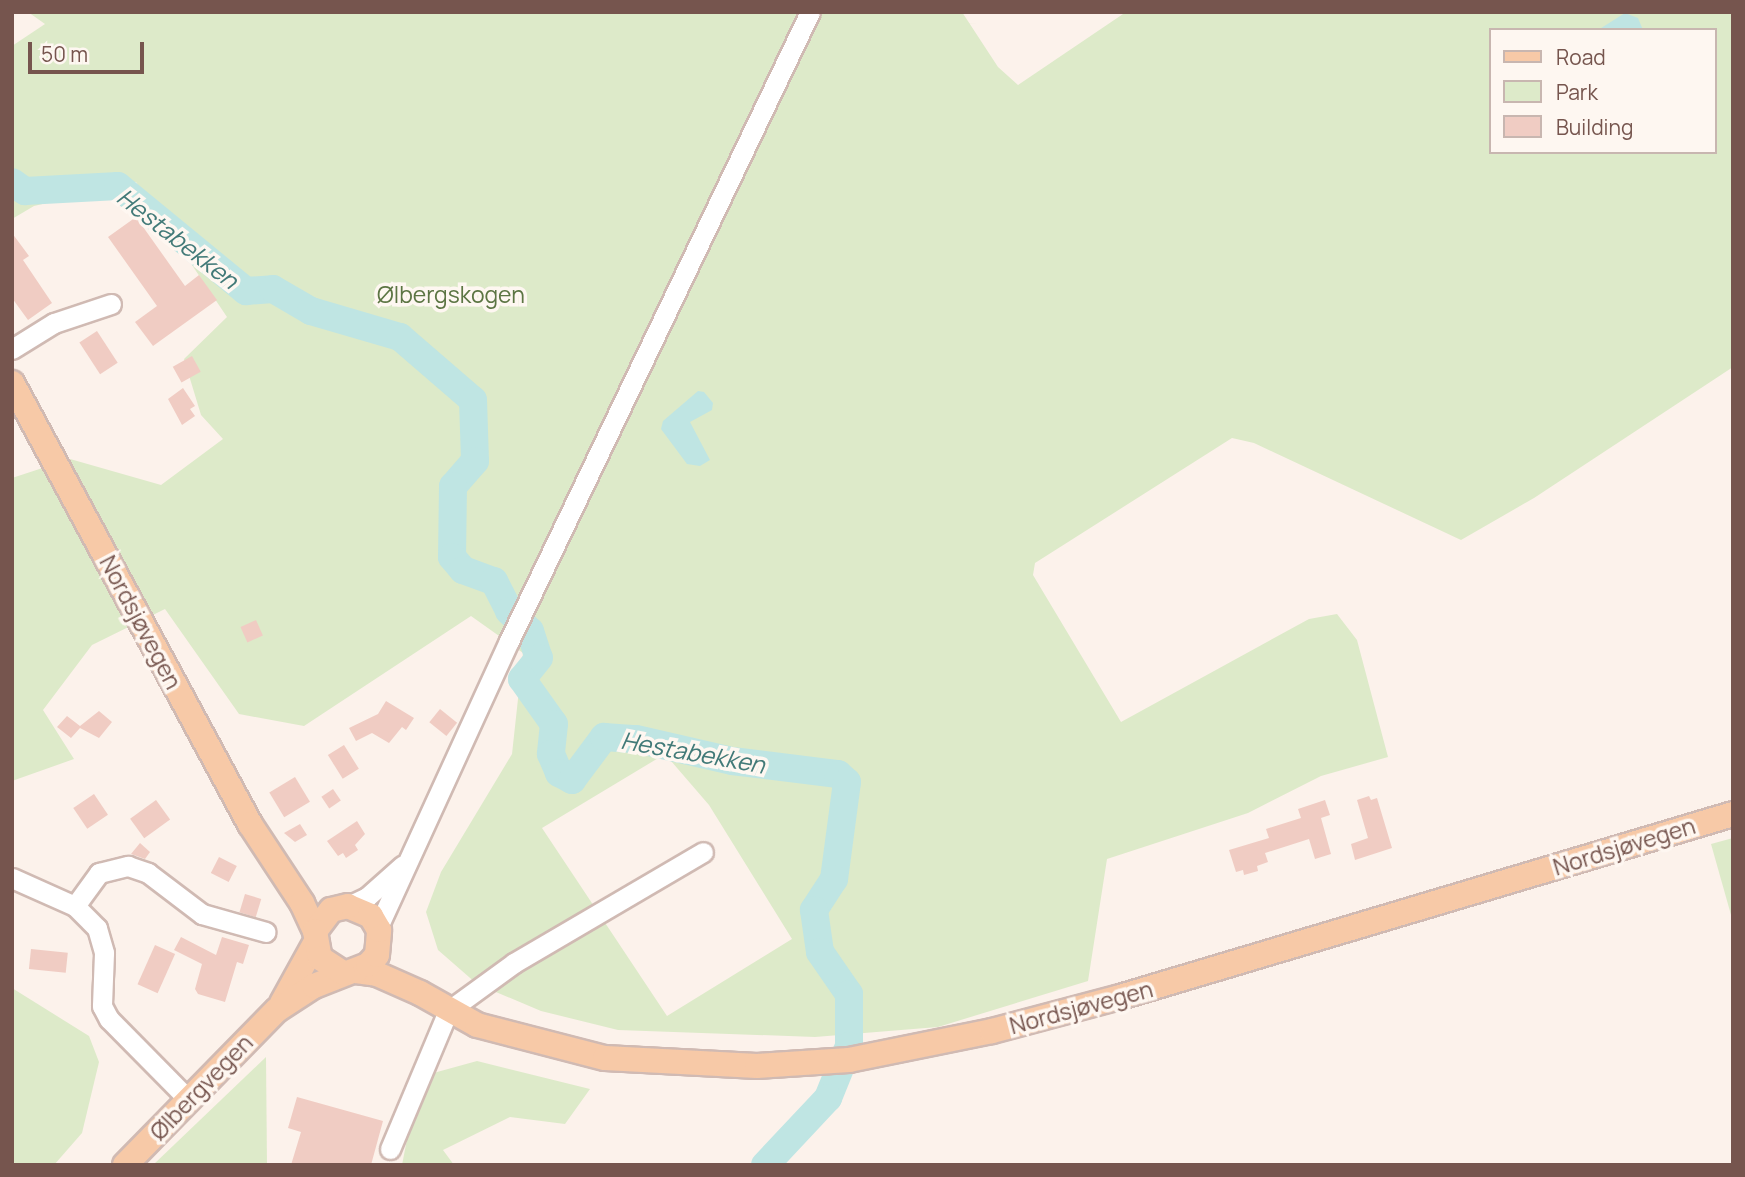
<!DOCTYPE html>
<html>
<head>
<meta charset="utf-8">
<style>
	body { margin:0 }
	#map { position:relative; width:1745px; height:1177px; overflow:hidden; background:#fcf2eb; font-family:Manrope,sans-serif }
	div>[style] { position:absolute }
	.green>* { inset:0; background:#ddeac9 }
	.water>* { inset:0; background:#bfe5e3 }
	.river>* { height:28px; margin:-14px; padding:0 14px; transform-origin:14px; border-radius:14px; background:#bfe5e3 }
	.building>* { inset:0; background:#f0ccc3; transform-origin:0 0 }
	.roads { filter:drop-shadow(2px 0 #d0bab3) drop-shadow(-2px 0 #d0bab3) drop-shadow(0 2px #d0bab3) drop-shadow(0 -2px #d0bab3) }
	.minor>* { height:19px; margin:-9.5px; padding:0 9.5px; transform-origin:9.5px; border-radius:9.5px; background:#fff }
	.major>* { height:24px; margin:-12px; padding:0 12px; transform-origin:12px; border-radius:12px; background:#f7c9a7 }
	span { translate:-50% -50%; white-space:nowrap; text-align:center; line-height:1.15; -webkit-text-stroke:7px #fef7f1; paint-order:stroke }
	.park-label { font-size:23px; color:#5c7543 }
	.street-label { font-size:23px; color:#76554e }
	.water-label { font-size:24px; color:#427a78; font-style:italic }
	.frame { position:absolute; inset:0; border:14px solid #76554e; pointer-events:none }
	.legend { position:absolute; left:1489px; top:28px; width:228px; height:126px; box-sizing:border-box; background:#fef7f1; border:2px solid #c8b6b0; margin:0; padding:9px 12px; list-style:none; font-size:21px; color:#76554e }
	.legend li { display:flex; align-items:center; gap:14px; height:35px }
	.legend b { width:35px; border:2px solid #c8b6b0 }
	.scale { position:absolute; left:28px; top:42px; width:116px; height:32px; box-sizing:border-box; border:4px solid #76554e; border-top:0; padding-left:9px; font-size:21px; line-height:24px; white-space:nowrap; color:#76554e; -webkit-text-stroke:5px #fef7f1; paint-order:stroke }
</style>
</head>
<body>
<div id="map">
	<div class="green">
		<i style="clip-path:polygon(evenodd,28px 12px,962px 12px,998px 67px,1018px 85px,1126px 12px,1733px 12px,1733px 367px,1534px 498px,1461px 540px,1254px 443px,1232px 438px,1035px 563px,1033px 575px,1121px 722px,1309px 619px,1337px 614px,1357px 640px,1388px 757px,1321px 776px,1248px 813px,1107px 859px,1088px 981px,938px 1027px,815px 1037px,618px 1030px,541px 1011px,477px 984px,438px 950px,426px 912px,441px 872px,512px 754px,523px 653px,471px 616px,304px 726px,239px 714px,165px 609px,92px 645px,43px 710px,74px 759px,12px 781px,12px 478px,70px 459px,161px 485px,223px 439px,201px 415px,184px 359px,227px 317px,136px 182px,34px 206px,12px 219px,12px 46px,45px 24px,28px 12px,1491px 30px,1715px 30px,1715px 152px,1491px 152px,1491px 30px,28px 12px,665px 754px,709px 805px,792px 939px,667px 1016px,542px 828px,665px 754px)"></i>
		<i style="clip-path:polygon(1733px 838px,1733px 922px,1711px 844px)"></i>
		<i style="clip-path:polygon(12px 988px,89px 1036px,99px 1062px,82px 1133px,54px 1165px,12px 1165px)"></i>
		<i style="clip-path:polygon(266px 1057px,267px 1165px,153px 1165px)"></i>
		<i style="clip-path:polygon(477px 1061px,590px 1089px,565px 1124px,510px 1117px,443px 1150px,454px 1165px,402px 1165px,419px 1077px)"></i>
	</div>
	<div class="water">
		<i style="clip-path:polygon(1625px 13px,1638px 18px,1643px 30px,1598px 30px)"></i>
		<i style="clip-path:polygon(698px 391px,704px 392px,713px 403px,712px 410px,690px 422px,710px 460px,700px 466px,687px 464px,661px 429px,663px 421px)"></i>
	</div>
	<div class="river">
		<i style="left:12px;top:182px;width:16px;rotate:35deg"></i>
		<i style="left:25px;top:191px;width:93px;rotate:-3.1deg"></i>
		<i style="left:118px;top:186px;width:166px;rotate:39.4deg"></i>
		<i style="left:246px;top:291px;width:27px;rotate:-4deg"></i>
		<i style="left:273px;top:289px;width:44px;rotate:30.1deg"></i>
		<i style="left:311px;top:311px;width:93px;rotate:16.3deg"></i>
		<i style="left:400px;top:337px;width:96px;rotate:40.8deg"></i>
		<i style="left:473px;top:400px;width:61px;rotate:88.1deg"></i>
		<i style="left:475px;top:461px;width:33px;rotate:131deg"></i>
		<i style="left:453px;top:486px;width:71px;rotate:90.8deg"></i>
		<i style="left:452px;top:557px;width:17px;rotate:50deg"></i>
		<i style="left:463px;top:570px;width:33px;rotate:20deg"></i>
		<i style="left:494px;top:581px;width:34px;rotate:63deg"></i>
		<i style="left:509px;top:611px;width:29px;rotate:44deg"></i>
		<i style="left:530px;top:631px;width:28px;rotate:72deg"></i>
		<i style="left:539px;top:658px;width:27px;rotate:129deg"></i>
		<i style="left:522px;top:679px;width:55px;rotate:54.6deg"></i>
		<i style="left:554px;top:724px;width:30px;rotate:96deg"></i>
		<i style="left:551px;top:754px;width:21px;rotate:67deg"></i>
		<i style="left:559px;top:773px;width:15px;rotate:28deg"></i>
		<i style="left:572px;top:780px;width:54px;rotate:-53.3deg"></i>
		<i style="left:604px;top:737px;width:32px;rotate:4deg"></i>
		<i style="left:636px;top:739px;width:98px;rotate:12.9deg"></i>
		<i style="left:732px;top:761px;width:107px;rotate:7deg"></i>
		<i style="left:838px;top:774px;width:12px;rotate:42deg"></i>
		<i style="left:847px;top:782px;width:98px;rotate:97.6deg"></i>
		<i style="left:834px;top:879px;width:37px;rotate:123deg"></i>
		<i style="left:814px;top:910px;width:42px;rotate:81.9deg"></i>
		<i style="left:820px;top:952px;width:51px;rotate:55.4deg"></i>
		<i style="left:849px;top:994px;width:52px;rotate:90deg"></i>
		<i style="left:849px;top:1046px;width:56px;rotate:112deg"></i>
		<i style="left:828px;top:1098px;width:92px;rotate:133.2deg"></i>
	</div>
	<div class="building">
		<i style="clip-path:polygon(136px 217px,185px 286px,199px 275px,217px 300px,153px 346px,135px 322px,157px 306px,108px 237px)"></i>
		<i style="clip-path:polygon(12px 233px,29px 256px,23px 260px,52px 303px,28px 320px,12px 298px)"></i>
		<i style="left:97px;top:331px;width:38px;height:21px;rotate:57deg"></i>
		<i style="left:192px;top:356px;width:18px;height:22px;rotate:61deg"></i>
		<i style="clip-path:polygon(183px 388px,195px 406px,190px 409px,195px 416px,182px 425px,168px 399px)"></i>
		<i style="left:256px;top:620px;width:17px;height:17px;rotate:66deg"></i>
		<i style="clip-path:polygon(386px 701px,414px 718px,406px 730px,402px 727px,389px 743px,372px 733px,356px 741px,349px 728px,378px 714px)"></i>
		<i style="left:440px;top:709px;width:22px;height:17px;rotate:39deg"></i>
		<i style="clip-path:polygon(99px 711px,112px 722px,99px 738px,80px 728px,71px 738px,57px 727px,67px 716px,80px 726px)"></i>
		<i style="left:344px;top:745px;width:28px;height:19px;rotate:58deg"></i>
		<i style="left:295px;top:777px;width:29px;height:30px;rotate:59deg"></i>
		<i style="left:333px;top:789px;width:14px;height:14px;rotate:56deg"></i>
		<i style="left:94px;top:794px;width:25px;height:25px;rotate:56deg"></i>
		<i style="clip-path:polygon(1369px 796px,1371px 800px,1377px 798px,1392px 848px,1355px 860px,1351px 844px,1368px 838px,1357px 800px)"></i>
		<i style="left:156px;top:800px;width:24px;height:32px;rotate:54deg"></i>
		<i style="clip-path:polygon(1325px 800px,1330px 815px,1321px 818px,1331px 854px,1315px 859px,1309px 839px,1265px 853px,1268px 862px,1257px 866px,1258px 871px,1244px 875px,1243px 870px,1236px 872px,1229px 850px,1269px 838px,1266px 829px,1301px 818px,1298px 809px)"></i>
		<i style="clip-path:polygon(357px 821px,365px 834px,355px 845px,358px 850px,346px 858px,343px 853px,338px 856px,327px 841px)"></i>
		<i style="clip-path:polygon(300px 824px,307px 835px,295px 842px,284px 833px)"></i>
		<i style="clip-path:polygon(140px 843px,150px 852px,145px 859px,131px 854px)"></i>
		<i style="left:219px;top:857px;width:20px;height:18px;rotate:27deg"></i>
		<i style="left:245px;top:894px;width:17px;height:19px;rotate:17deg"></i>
		<i style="clip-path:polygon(181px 937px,216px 955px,222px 937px,249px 945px,243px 964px,237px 962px,225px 1002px,198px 994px,195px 989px,202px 964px,174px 950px)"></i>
		<i style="left:155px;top:945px;width:22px;height:43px;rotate:24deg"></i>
		<i style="left:31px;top:949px;width:37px;height:20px;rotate:6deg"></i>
		<i style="clip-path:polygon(297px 1097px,383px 1121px,371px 1165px,291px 1165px,301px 1132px,288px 1128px)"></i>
	</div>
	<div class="roads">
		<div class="minor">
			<i style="left:12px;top:349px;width:49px;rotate:-31.8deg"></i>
			<i style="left:54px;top:323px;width:60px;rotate:-18.4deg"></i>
			<i style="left:12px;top:878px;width:69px;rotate:24deg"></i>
			<i style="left:75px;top:906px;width:31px;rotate:45deg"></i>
			<i style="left:97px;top:928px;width:26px;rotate:74deg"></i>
			<i style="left:104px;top:953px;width:53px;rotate:92.2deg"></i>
			<i style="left:102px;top:1006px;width:15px;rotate:62deg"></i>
			<i style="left:109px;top:1019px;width:114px;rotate:45.4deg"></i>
			<i style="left:75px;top:906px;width:41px;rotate:-54deg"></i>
			<i style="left:99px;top:873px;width:30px;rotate:-14deg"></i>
			<i style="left:128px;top:866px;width:21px;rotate:19deg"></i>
			<i style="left:148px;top:873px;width:68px;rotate:37.2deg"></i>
			<i style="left:202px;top:914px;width:66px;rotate:15.7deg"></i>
			<i style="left:348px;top:906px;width:21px;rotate:-25deg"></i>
			<i style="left:367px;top:897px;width:47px;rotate:-41.5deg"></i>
			<i style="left:378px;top:927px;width:315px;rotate:-65.4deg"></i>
			<i style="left:509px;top:641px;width:697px;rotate:-64.43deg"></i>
			<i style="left:390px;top:1149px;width:150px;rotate:-67.2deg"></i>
			<i style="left:448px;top:1011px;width:82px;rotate:-36deg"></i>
			<i style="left:514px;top:963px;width:219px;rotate:-30.4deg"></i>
		</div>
		<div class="major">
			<i style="left:12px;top:383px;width:501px;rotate:61.65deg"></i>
			<i style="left:250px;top:824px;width:95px;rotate:56.6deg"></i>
			<i style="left:302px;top:903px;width:31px;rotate:65deg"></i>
			<i style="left:356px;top:971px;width:21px;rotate:8deg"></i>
			<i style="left:377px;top:974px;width:47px;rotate:23.8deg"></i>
			<i style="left:420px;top:993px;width:65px;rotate:29.3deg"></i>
			<i style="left:477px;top:1025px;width:132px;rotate:14.5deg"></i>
			<i style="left:605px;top:1058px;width:152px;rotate:3deg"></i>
			<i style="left:757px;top:1066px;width:92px;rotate:-3.7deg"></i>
			<i style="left:849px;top:1060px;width:146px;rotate:-11.5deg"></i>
			<i style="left:992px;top:1031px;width:132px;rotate:-14.9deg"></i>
			<i style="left:1120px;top:997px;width:640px;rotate:-16.62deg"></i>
			<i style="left:282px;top:1003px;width:66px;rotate:-61.1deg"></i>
			<i style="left:125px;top:1165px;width:217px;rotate:-45.6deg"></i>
			<i style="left:277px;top:1010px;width:44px;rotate:-33deg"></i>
			<i style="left:314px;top:986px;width:58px;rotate:-21.3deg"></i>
			<i style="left:368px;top:965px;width:13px;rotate:-48deg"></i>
			<i style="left:377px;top:955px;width:25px;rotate:-85deg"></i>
			<i style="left:379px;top:930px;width:16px;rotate:-120deg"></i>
			<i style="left:371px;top:916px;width:25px;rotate:-157deg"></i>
			<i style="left:348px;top:906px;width:17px;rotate:167deg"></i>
			<i style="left:331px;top:910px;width:26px;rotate:127deg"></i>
			<i style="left:315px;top:931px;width:27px;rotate:80deg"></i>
			<i style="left:320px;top:958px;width:27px;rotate:33deg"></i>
		</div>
	</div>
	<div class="park-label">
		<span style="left:451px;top:294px">Ølbergskogen</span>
	</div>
	<div class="street-label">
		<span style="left:141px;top:622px;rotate:62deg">Nordsjøvegen</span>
		<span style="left:1624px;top:846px;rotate:-17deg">Nordsjøvegen</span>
		<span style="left:1081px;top:1007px;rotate:-15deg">Nordsjøvegen</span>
		<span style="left:201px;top:1087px;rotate:-46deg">Ølbergvegen</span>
	</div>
	<div class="water-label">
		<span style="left:178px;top:238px;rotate:38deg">Hestabekken</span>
		<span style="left:693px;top:752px;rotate:10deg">Hestabekken</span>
	</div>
	<div class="frame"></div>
	<ul class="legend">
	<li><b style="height:9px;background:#f7c9a7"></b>Road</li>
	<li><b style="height:19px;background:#ddeac9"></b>Park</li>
	<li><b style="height:19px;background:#f0ccc3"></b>Building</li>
	</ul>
	<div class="scale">50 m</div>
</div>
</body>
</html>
